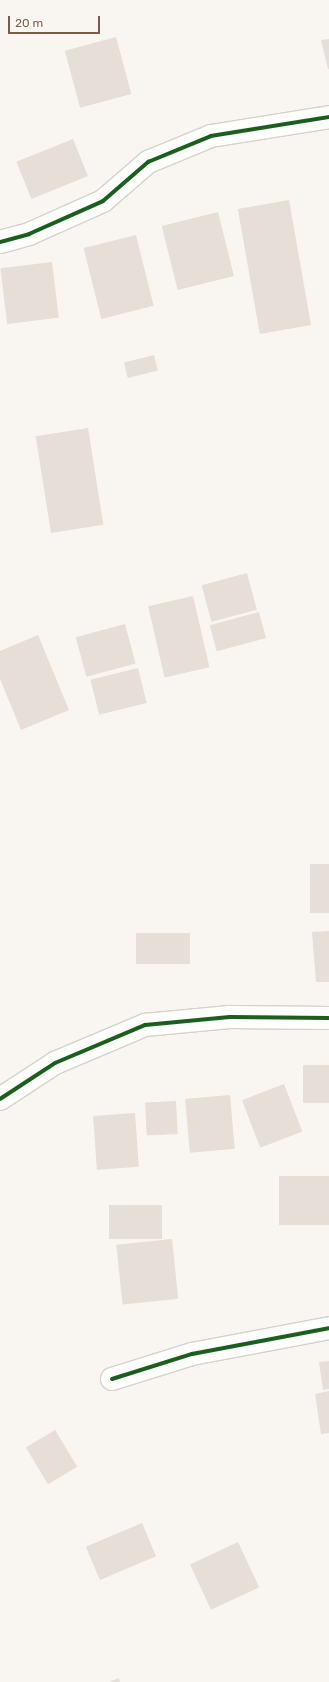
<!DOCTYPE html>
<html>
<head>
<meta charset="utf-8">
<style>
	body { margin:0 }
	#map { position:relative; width:329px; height:1682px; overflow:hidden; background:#f9f5f0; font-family:Rubik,sans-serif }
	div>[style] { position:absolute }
	.building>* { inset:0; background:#e6ded7; transform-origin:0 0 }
	.roads { filter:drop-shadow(1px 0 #d7d1cb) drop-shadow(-1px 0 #d7d1cb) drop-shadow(0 1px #d7d1cb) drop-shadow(0 -1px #d7d1cb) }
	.minor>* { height:22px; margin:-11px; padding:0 11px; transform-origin:11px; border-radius:11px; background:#fefefd }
	.cycleway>* { height:4px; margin:-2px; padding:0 2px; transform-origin:2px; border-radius:2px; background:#1b5e20 }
	span { translate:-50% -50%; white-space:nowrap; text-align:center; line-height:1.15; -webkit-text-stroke:3px #fffaf3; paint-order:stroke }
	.scale { position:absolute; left:8px; top:16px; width:92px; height:18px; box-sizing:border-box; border:2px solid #7a5c4d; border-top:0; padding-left:5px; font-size:12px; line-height:14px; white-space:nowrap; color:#7a5c4d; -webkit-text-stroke:3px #fffaf3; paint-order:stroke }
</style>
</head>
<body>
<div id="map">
	<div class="building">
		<i style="left:116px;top:37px;width:59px;height:53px;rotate:75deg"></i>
		<i style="clip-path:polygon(329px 39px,329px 69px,328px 69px,321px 40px)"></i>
		<i style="left:73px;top:139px;width:40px;height:61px;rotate:68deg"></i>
		<i style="left:289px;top:200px;width:127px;height:52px;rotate:80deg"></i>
		<i style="left:218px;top:212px;width:66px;height:58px;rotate:76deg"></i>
		<i style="left:136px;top:235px;width:73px;height:54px;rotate:76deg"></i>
		<i style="left:52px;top:262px;width:56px;height:52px;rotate:83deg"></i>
		<i style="left:154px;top:355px;width:16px;height:31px;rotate:76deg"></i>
		<i style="left:88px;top:428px;width:98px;height:53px;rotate:81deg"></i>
		<i style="left:247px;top:573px;width:38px;height:47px;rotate:75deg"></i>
		<i style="left:193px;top:596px;width:73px;height:46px;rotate:77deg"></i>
		<i style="left:259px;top:612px;width:27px;height:51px;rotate:75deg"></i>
		<i style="left:125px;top:624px;width:41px;height:51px;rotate:75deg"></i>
		<i style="clip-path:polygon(38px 635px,69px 710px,21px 730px,0 679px,0 651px)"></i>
		<i style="left:138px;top:668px;width:36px;height:49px;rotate:76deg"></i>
		<i style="left:329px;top:864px;width:49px;height:19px;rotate:90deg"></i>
		<i style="clip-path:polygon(329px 931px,329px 982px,316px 982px,312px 932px)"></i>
		<i style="left:190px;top:933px;width:31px;height:54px;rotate:90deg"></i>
		<i style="left:329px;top:1065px;width:38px;height:26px;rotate:90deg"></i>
		<i style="left:284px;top:1084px;width:51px;height:45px;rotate:69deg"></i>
		<i style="left:230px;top:1095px;width:54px;height:45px;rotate:85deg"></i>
		<i style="left:176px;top:1101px;width:33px;height:31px;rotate:87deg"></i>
		<i style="left:135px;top:1113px;width:54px;height:42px;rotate:86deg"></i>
		<i style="left:329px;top:1176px;width:49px;height:50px;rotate:90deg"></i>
		<i style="left:109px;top:1205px;width:53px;height:34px"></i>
		<i style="left:172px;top:1239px;width:60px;height:56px;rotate:84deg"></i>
		<i style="clip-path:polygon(329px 1361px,329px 1389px,323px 1390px,319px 1362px)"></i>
		<i style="clip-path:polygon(329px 1391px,329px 1433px,321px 1434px,315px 1394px)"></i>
		<i style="left:55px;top:1430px;width:43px;height:34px;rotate:59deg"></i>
		<i style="left:142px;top:1523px;width:36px;height:61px;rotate:67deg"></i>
		<i style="left:238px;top:1542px;width:50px;height:53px;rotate:65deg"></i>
		<i style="clip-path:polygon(119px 1678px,120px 1682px,109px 1682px)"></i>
	</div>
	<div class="roads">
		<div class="minor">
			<i style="left:0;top:242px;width:30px;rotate:-15deg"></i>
			<i style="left:29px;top:234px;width:81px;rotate:-24deg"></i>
			<i style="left:103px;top:201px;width:60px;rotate:-40.9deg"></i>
			<i style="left:148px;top:162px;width:68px;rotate:-22.4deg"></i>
			<i style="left:211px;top:136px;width:120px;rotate:-9.1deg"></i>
			<i style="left:0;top:1099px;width:66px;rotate:-33.2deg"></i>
			<i style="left:55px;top:1063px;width:98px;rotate:-22.9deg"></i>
			<i style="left:145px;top:1025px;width:85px;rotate:-5.4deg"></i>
			<i style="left:230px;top:1017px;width:99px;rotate:0.6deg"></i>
			<i style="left:112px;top:1379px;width:84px;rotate:-17.4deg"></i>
			<i style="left:192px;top:1354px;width:139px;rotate:-10.7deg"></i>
		</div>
	</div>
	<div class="cycleway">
		<i style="left:0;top:242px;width:30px;rotate:-15deg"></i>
		<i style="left:29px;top:234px;width:81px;rotate:-24deg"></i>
		<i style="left:103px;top:201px;width:60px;rotate:-40.9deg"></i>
		<i style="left:148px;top:162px;width:68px;rotate:-22.4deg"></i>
		<i style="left:211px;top:136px;width:120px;rotate:-9.1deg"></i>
		<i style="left:0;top:1099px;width:66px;rotate:-33.2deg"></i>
		<i style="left:55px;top:1063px;width:98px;rotate:-22.9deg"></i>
		<i style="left:145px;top:1025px;width:85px;rotate:-5.4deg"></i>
		<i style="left:230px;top:1017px;width:99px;rotate:0.6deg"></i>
		<i style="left:112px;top:1379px;width:84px;rotate:-17.4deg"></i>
		<i style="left:192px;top:1354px;width:139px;rotate:-10.7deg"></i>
	</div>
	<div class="scale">20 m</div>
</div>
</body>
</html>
